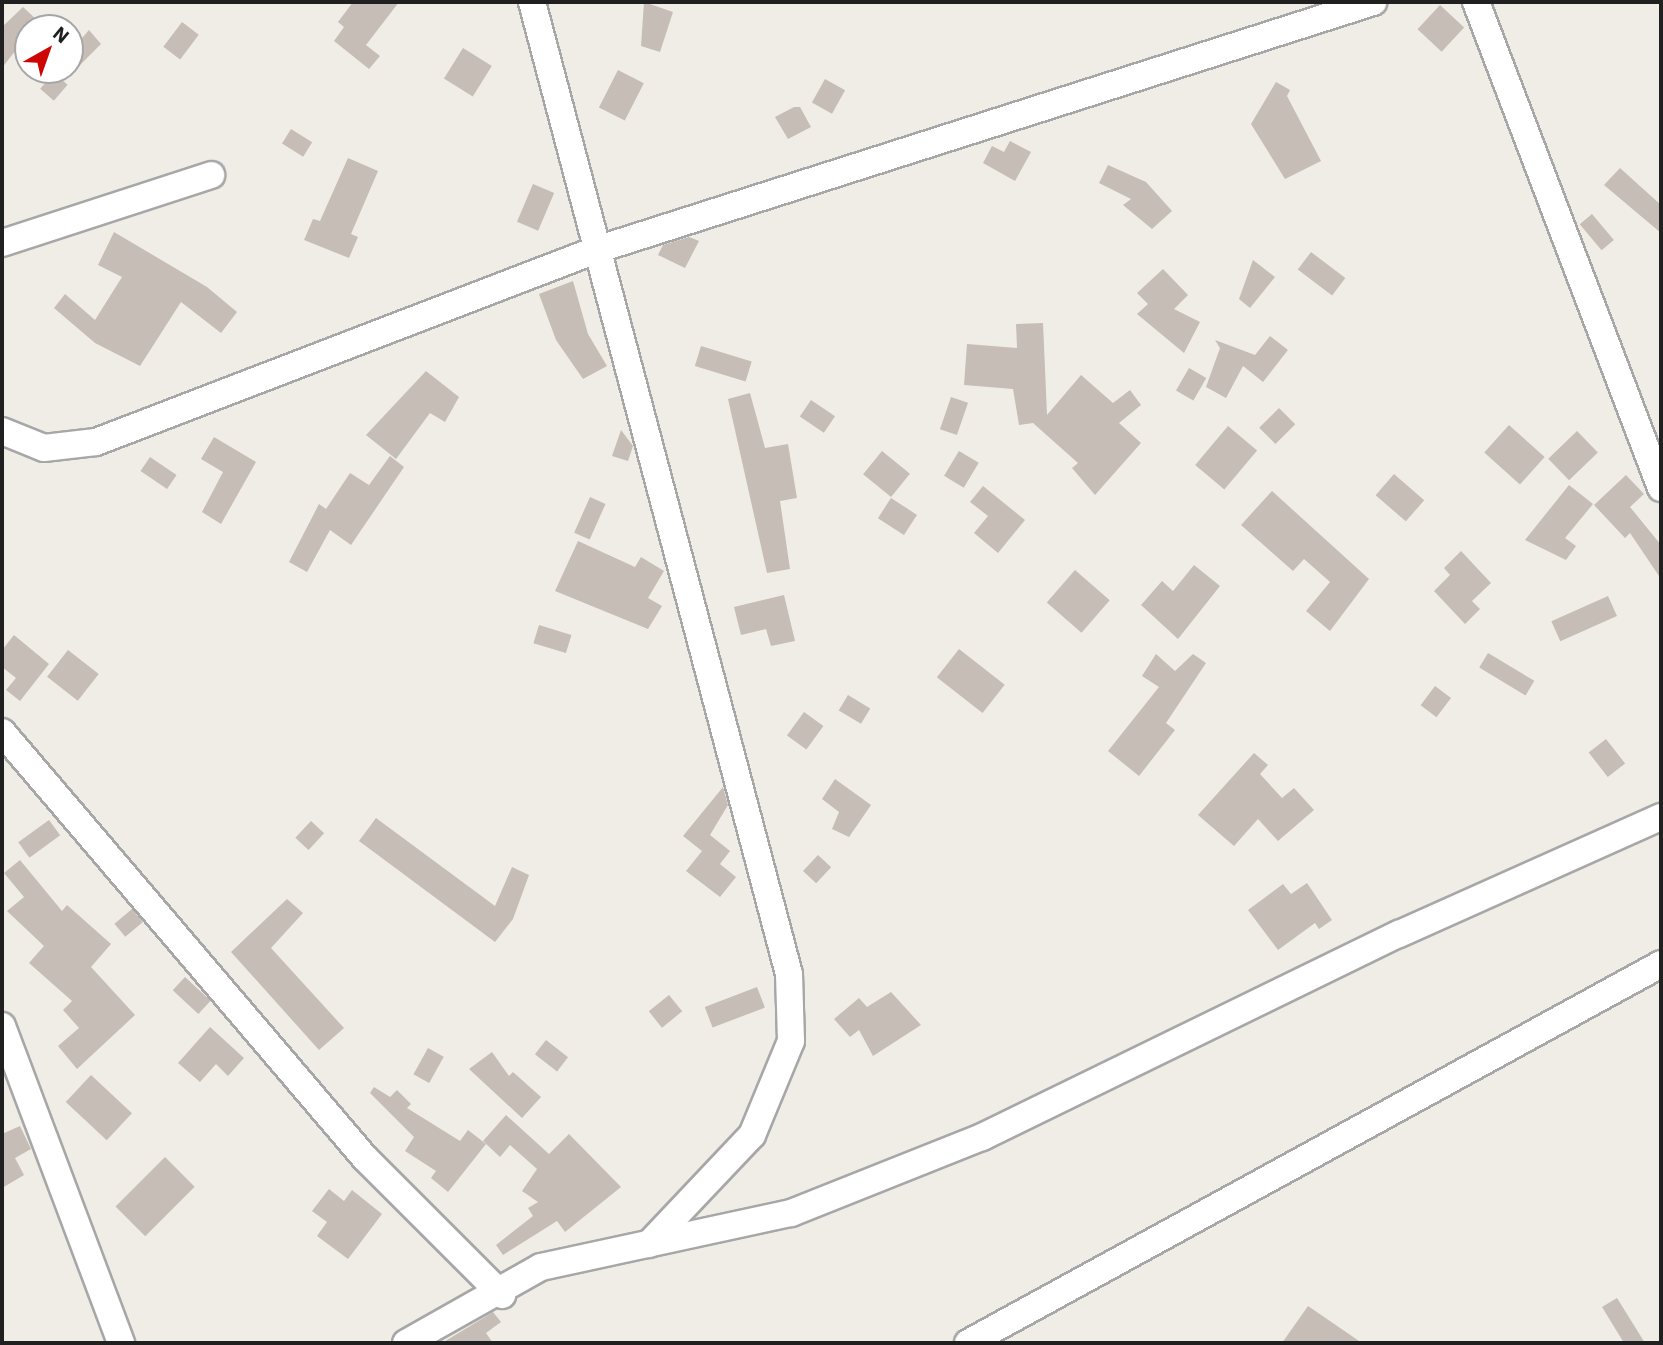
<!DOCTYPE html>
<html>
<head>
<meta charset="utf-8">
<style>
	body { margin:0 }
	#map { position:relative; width:1663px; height:1345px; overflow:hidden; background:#f0ede7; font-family:"IBM Plex Sans",sans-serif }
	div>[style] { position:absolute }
	.building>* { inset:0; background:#c5bdb6; transform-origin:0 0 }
	.roads { filter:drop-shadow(2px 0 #a7a7a7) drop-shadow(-2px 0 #a7a7a7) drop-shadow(0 2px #a7a7a7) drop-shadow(0 -2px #a7a7a7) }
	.minor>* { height:26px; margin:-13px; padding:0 13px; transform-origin:13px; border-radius:13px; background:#fff }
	span { translate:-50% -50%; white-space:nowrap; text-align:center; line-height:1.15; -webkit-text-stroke:5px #fff; paint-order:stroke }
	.frame { position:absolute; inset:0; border:4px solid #202020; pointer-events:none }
	.north { position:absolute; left:14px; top:14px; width:70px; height:70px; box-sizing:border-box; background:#fff; border:2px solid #a6a6a6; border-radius:50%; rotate:40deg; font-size:19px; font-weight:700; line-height:28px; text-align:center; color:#202020 }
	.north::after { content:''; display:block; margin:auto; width:24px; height:32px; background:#cd0503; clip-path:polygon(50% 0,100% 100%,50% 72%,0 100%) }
</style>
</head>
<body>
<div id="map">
	<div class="building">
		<i style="clip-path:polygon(353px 2px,399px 2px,366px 45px,380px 56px,369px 69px,334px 41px,344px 27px,338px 22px)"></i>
		<i style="clip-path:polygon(644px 2px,673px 12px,660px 52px,641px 46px)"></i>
		<i style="left:1440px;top:5px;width:33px;height:33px;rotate:43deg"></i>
		<i style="clip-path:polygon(23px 7px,38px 21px,2px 68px,2px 27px)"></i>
		<i style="left:182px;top:22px;width:21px;height:31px;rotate:37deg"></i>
		<i style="clip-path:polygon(89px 30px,101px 44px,70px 75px,70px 52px)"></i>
		<i style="left:463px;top:48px;width:34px;height:36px;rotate:32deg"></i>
		<i style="left:618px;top:70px;width:29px;height:42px;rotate:27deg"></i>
		<i style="left:54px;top:73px;width:18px;height:21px;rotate:41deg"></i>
		<i style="left:825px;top:79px;width:23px;height:27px;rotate:29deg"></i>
		<i style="clip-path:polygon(1276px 82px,1290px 90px,1287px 96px,1321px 161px,1285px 179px,1251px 124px)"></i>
		<i style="clip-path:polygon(794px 107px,800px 107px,811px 127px,788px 139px,775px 117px)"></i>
		<i style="left:291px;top:129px;width:25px;height:17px;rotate:32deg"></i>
		<i style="clip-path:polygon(1010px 141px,1031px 152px,1015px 181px,983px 163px,992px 146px,1004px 152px)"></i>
		<i style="clip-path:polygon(348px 158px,378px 171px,351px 234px,358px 237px,349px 258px,304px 240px,313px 219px,320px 221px)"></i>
		<i style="clip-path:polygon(1108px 165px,1146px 182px,1172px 211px,1152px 229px,1123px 205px,1131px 199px,1099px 183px)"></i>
		<i style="clip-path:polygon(1620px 168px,1661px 205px,1661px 233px,1604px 185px)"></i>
		<i style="left:533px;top:184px;width:23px;height:41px;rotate:23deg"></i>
		<i style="left:1592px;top:214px;width:34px;height:16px;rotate:50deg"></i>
		<i style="clip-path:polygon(114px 232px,207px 287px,237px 312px,221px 333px,181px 302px,140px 366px,95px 343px,54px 308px,65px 294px,95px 320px,122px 277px,98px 265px)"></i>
		<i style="clip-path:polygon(689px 237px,699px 241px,685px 268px,658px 255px,663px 245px)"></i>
		<i style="left:1311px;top:252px;width:43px;height:22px;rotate:37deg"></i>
		<i style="clip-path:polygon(1253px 260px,1275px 277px,1250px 308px,1239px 299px)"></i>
		<i style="clip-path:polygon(1163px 269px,1188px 295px,1174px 309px,1200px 322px,1184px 353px,1137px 314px,1148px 304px,1137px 293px)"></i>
		<i style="clip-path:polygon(573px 281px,588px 334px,607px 366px,583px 379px,556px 340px,539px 294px)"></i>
		<i style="clip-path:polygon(1043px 323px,1047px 415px,1081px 375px,1113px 403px,1130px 390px,1141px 405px,1119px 423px,1141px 443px,1095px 495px,1072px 468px,1078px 463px,1033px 423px,1019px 425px,1013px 389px,964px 385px,967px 344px,1017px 348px,1016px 324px)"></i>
		<i style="clip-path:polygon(1270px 336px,1288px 350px,1263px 382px,1243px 366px,1226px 398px,1206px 387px,1220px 348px,1215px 340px,1255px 355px)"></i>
		<i style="left:701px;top:346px;width:53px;height:21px;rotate:17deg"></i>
		<i style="left:1189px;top:368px;width:20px;height:26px;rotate:30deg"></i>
		<i style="clip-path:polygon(426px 371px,459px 397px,445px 422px,430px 413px,396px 459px,366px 435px)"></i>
		<i style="clip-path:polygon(750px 393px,765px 448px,788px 444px,797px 498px,780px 501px,790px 569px,767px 573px,728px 399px)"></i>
		<i style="left:951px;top:397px;width:18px;height:34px;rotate:19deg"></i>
		<i style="left:811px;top:400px;width:29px;height:20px;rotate:34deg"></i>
		<i style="left:1279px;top:408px;width:23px;height:28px;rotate:45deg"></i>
		<i style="left:1509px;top:425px;width:48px;height:37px;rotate:42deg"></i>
		<i style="left:1228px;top:426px;width:38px;height:51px;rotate:40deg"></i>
		<i style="clip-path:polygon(621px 430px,633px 446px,628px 461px,612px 456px)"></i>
		<i style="left:1577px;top:431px;width:30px;height:40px;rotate:46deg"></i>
		<i style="clip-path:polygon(214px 437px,256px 462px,221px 524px,202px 512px,223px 472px,201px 459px)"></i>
		<i style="left:882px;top:451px;width:36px;height:30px;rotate:39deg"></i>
		<i style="left:959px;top:451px;width:23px;height:29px;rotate:31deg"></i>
		<i style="clip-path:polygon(390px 456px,404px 467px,351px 545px,330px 530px,307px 572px,289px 562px,319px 504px,326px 509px,350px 473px,369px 485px)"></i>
		<i style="left:150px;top:457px;width:32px;height:17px;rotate:34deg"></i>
		<i style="left:1394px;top:474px;width:40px;height:28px;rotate:41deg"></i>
		<i style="clip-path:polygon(1626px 475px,1644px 494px,1630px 507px,1661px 545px,1661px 579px,1630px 533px,1625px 538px,1594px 505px)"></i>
		<i style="clip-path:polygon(1569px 485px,1593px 504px,1565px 538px,1576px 546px,1566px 560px,1525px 540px)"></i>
		<i style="clip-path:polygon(983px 486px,1025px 520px,998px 553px,974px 533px,988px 516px,970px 502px)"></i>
		<i style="clip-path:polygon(1272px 491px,1369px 579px,1330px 631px,1306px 611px,1330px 582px,1304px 559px,1293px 571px,1241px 525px)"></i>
		<i style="left:590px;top:497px;width:17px;height:39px;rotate:24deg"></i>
		<i style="left:891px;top:498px;width:31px;height:24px;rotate:33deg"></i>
		<i style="clip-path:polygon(578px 541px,635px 567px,641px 557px,664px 571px,648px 598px,662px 606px,648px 629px,555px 591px)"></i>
		<i style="clip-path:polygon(1461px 551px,1491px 583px,1472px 601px,1480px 609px,1465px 624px,1434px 591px,1450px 575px,1444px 568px)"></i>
		<i style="clip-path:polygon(1194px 565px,1220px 586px,1178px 639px,1141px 605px,1162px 581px,1173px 591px)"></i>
		<i style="left:1075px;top:570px;width:46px;height:43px;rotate:41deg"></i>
		<i style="clip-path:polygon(784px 595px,795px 641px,771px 646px,766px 629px,741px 635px,734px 607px)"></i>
		<i style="left:1608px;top:596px;width:22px;height:62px;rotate:66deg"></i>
		<i style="left:539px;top:625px;width:34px;height:19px;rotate:17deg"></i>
		<i style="clip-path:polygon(14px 635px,49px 664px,20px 701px,6px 690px,16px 678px,2px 667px,2px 650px)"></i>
		<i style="left:959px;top:649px;width:58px;height:36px;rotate:38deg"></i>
		<i style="left:68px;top:650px;width:39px;height:34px;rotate:38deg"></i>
		<i style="left:1488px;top:653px;width:54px;height:17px;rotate:31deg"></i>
		<i style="clip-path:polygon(1156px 654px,1175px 671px,1193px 654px,1206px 663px,1166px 723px,1175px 730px,1139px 776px,1108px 751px,1159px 687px,1142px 676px)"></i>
		<i style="left:1435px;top:686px;width:20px;height:24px;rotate:37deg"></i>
		<i style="left:848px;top:695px;width:26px;height:18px;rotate:31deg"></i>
		<i style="left:804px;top:712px;width:24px;height:29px;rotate:36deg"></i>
		<i style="left:1606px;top:739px;width:31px;height:22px;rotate:52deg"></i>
		<i style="clip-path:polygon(1254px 753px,1268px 765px,1260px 774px,1282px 798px,1294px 788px,1314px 810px,1278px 841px,1258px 819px,1234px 846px,1198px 815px)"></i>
		<i style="clip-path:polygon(835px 779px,871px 805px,849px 837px,832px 829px,839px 812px,822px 799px)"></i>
		<i style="clip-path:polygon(723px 787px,728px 805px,710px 835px,730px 851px,720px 864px,736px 877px,720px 897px,686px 871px,702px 851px,683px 836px)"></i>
		<i style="clip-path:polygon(376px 818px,495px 906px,512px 867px,529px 875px,513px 919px,495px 942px,359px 841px)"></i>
		<i style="left:49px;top:820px;width:19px;height:38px;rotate:54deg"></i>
		<i style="left:311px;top:821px;width:18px;height:23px;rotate:43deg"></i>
		<i style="left:818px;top:855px;width:18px;height:22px;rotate:43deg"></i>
		<i style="clip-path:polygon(20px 860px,62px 911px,67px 905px,111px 944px,91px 967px,135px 1015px,77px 1069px,58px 1046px,79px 1028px,63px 1010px,72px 1001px,29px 963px,44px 946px,7px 911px,24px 897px,4px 873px)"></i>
		<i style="clip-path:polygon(1307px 883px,1332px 920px,1319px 929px,1315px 923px,1278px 950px,1248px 910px,1283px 884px,1291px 894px)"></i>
		<i style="clip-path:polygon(287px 899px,303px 913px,271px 948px,344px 1028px,319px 1050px,231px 952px)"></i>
		<i style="left:132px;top:909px;width:17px;height:23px;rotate:50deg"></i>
		<i style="left:185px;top:977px;width:35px;height:18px;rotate:43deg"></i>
		<i style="left:757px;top:987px;width:22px;height:56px;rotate:69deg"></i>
		<i style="clip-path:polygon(891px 992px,921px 1025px,873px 1056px,859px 1030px,850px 1037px,834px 1019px,859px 998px,867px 1007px)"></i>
		<i style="left:669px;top:995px;width:21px;height:26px;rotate:51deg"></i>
		<i style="clip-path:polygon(210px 1027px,244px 1058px,228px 1076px,216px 1064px,200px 1082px,178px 1063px)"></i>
		<i style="left:546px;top:1040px;width:28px;height:18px;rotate:38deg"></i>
		<i style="left:428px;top:1048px;width:18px;height:30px;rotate:29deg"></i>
		<i style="clip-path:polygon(492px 1052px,509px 1076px,513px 1072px,541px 1097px,522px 1118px,469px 1069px)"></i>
		<i style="left:91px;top:1075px;width:56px;height:37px;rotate:43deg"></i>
		<i style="clip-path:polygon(374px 1087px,390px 1097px,397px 1090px,411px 1104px,407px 1108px,460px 1141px,468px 1130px,486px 1144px,448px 1192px,431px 1178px,436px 1171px,405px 1151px,414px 1137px,370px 1093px)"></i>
		<i style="clip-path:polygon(506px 1115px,549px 1154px,569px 1134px,621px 1187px,565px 1232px,557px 1221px,503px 1255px,496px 1245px,533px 1216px,528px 1208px,538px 1202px,522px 1191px,537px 1169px,510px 1145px,500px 1157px,483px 1141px)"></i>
		<i style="clip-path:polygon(20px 1126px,31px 1149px,15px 1158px,24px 1175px,2px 1188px,2px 1134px)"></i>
		<i style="left:165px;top:1157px;width:42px;height:70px;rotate:45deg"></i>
		<i style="clip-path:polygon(329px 1189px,344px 1201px,352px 1190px,382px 1214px,348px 1259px,317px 1236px,327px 1222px,312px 1211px)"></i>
		<i style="clip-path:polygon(1617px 1298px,1645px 1343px,1624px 1343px,1602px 1307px)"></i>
		<i style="clip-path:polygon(1308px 1306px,1362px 1343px,1282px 1343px)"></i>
		<i style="clip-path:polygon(493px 1312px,501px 1322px,486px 1333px,493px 1343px,442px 1343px)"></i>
	</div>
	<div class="roads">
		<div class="minor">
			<i style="left:532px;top:2px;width:1005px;rotate:75.19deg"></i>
			<i style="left:789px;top:974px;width:67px;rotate:88.3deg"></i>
			<i style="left:791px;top:1041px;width:102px;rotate:112.5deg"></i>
			<i style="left:752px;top:1135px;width:150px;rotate:133.4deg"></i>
			<i style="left:1476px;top:2px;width:520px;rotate:69.16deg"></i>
			<i style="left:2px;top:243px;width:220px;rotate:-18deg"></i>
			<i style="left:2px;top:431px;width:45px;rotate:22deg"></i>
			<i style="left:44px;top:448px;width:52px;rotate:-6.6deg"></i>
			<i style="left:96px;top:442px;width:536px;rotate:-21.01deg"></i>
			<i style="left:596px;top:250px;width:816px;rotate:-17.7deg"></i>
			<i style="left:2px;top:732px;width:560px;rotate:49.57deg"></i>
			<i style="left:365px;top:1158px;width:194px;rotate:45deg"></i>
			<i style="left:2px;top:1026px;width:339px;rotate:69.4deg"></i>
			<i style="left:406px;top:1343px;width:155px;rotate:-29.4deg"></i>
			<i style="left:541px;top:1267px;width:256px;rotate:-12.2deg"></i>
			<i style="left:791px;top:1213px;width:206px;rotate:-21.7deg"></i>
			<i style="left:982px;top:1137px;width:464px;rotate:-26deg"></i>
			<i style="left:1399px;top:934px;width:287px;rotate:-24.1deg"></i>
			<i style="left:968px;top:1343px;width:790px;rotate:-28.67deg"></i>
		</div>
	</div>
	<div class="frame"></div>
	<div class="north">N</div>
</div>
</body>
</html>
